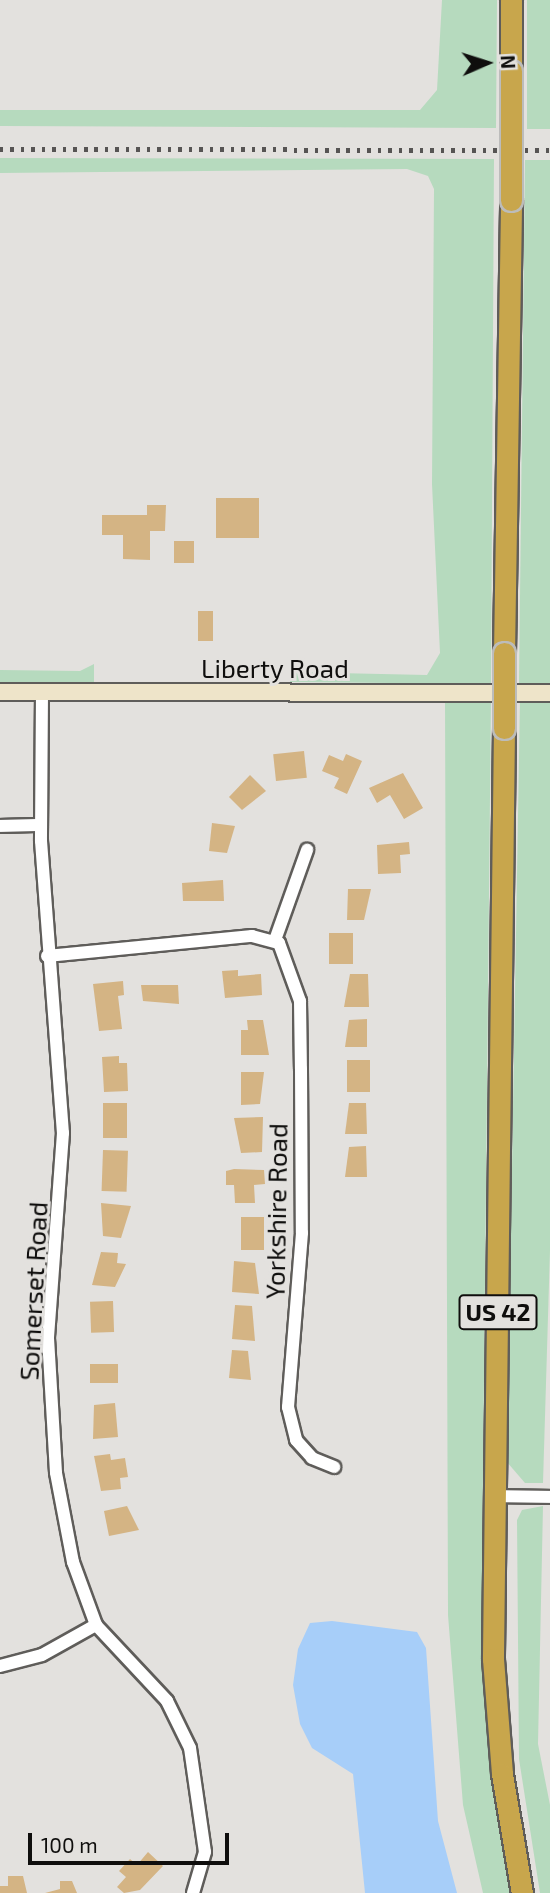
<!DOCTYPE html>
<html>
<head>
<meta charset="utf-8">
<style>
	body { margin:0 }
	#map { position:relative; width:550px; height:1893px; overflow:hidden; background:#e3e1de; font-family:"Exo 2",sans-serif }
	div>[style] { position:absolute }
	.green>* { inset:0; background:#b6dabe; transform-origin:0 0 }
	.water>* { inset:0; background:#a7cef9 }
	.building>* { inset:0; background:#d4b484; transform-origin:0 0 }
	.roads { filter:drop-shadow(2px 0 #5f5d5a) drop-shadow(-2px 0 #5f5d5a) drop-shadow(0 2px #5f5d5a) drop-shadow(0 -2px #5f5d5a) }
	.street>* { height:12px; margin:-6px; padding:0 6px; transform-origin:6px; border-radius:6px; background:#fff }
	.secondary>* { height:16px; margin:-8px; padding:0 8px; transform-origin:8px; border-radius:8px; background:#eee4c9 }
	.highway>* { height:21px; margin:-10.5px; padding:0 10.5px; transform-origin:10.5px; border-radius:10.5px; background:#c8a64c }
	.rail>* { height:4.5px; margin-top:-2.25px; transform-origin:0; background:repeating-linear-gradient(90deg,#565453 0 3.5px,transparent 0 10.5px) }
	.bridges { filter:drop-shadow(2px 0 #bcbcbb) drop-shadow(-2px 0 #bcbcbb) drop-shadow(0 2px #bcbcbb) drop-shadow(0 -2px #bcbcbb) }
	.highway-bridge>* { height:21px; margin:-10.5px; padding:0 10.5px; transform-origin:10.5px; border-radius:10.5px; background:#c8a64c }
	span { translate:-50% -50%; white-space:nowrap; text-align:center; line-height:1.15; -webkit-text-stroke:6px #e3e1de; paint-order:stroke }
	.shield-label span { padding:2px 5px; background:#e3e1de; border:2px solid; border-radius:5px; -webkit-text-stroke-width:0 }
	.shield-label { font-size:24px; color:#0f0e0d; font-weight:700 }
	.street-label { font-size:26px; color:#0f0e0d }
	.north { position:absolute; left:452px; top:28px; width:70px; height:70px; -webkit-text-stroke:5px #e3e1de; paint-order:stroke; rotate:87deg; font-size:19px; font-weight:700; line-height:28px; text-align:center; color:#0f0e0d }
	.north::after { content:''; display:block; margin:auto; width:24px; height:32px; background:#0f0e0d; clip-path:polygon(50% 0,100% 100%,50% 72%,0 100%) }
	.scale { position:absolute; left:28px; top:1833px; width:201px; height:32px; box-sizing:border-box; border:4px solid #0f0e0d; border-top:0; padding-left:9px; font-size:21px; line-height:24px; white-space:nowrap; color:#0f0e0d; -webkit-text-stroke:5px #e3e1de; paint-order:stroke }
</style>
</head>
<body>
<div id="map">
	<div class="green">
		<i style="clip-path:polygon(442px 0,497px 0,496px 128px,0 126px,0 110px,420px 110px,437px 90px)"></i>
		<i style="left:527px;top:0;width:23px;height:129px"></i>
		<i style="clip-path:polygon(0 158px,494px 159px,491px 684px,290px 682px,290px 672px,427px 675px,440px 653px,432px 484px,434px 189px,428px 176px,407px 169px,0 173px)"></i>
		<i style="clip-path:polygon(525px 160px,550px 160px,550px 684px,519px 685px)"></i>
		<i style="clip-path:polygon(94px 664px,94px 683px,0 683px,0 670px,80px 671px)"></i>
		<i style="clip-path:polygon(445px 699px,491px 699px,482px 1573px,495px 1804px,514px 1893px,483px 1893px,463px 1805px,448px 1615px)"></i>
		<i style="clip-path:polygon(520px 699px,550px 700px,550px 1250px,543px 1483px,525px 1483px,507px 1462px)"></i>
		<i style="clip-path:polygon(543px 1506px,538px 1744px,550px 1805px,550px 1893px,540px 1893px,519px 1759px,517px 1520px,522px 1510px)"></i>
	</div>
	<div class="water">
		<i style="clip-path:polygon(332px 1621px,417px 1632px,426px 1648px,438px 1821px,457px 1893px,365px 1893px,353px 1774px,312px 1748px,300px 1724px,293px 1685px,298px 1649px,310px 1623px)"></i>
	</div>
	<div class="building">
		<i style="left:216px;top:498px;width:43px;height:40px"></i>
		<i style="clip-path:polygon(147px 505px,166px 505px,165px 531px,150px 531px,150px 560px,123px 559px,123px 535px,102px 535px,102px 515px,147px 515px)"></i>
		<i style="left:194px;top:541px;width:22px;height:20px;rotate:90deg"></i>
		<i style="left:198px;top:611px;width:15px;height:30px"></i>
		<i style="left:304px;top:751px;width:27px;height:31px;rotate:84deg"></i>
		<i style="clip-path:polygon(346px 754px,362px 761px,347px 794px,334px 788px,339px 778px,322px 771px,329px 755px,343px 761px)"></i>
		<i style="clip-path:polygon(403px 773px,423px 808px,404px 819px,390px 795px,377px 803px,369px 788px)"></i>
		<i style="clip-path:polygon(250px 775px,266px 791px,242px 810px,229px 797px)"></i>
		<i style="clip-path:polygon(212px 823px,235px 826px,227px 853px,209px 851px)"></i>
		<i style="clip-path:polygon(409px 842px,410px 854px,400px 855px,401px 873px,378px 874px,377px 845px)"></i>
		<i style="clip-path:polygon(223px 880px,224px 901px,183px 901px,182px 883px)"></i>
		<i style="clip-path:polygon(348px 889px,371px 889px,364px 920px,347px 920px)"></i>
		<i style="left:329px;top:933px;width:24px;height:31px"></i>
		<i style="clip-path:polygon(238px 970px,238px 976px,261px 974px,262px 995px,225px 998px,222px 971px)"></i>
		<i style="clip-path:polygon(350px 974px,368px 974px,369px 1007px,344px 1007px)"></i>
		<i style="clip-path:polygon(123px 981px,124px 995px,118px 996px,122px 1029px,99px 1031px,93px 984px)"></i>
		<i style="clip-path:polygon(141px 985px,178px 985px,179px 1004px,143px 1001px)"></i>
		<i style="clip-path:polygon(367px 1019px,367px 1047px,345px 1047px,349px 1020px)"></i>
		<i style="clip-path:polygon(247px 1020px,263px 1020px,269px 1055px,241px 1055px,241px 1030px,248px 1030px)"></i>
		<i style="clip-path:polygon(119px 1056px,119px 1063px,127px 1063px,128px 1091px,104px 1092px,102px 1057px)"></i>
		<i style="left:347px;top:1060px;width:23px;height:32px"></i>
		<i style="clip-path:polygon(241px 1072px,264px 1072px,260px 1104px,241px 1105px)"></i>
		<i style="left:127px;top:1103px;width:35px;height:24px;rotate:90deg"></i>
		<i style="clip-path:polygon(349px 1103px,366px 1103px,367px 1134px,345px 1134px)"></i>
		<i style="clip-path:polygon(263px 1117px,262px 1152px,241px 1153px,234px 1118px)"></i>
		<i style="clip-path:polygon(366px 1146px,367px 1177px,345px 1177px,349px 1147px)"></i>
		<i style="left:103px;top:1150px;width:25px;height:41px;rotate:2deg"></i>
		<i style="clip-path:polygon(234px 1169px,264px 1170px,265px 1184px,254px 1185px,255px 1203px,235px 1203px,234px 1185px,226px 1185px,226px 1171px)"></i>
		<i style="clip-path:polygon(101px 1203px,131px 1206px,121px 1238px,103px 1236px)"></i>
		<i style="left:241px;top:1217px;width:23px;height:33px"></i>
		<i style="clip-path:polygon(101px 1252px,118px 1253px,117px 1263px,126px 1264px,115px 1287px,92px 1285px)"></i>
		<i style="clip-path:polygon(234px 1261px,255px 1263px,259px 1294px,232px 1292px)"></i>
		<i style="left:113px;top:1301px;width:31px;height:23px;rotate:88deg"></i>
		<i style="clip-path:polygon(235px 1305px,252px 1306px,255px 1341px,232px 1339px)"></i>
		<i style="clip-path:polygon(232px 1350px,248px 1351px,251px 1380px,229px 1378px)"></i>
		<i style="left:90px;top:1364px;width:28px;height:19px"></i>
		<i style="clip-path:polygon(115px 1403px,118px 1437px,93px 1439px,94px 1405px)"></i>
		<i style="clip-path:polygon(110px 1454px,111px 1460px,125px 1458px,128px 1477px,120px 1478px,121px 1489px,101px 1491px,94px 1456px)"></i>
		<i style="clip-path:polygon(127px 1506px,139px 1530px,109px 1536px,104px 1511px)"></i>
		<i style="clip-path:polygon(148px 1852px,163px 1866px,140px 1890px,124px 1893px,117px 1887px,126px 1877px,119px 1871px,130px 1859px,137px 1865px)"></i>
		<i style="clip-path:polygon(8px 1876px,23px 1876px,27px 1893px,0 1893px,0 1886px,8px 1886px)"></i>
		<i style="clip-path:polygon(60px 1881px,72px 1881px,77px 1893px,45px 1893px,60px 1889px)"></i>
	</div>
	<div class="roads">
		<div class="street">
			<i style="left:42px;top:692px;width:149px;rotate:90.4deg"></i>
			<i style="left:41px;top:841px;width:293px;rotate:85.7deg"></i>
			<i style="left:63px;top:1133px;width:206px;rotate:94.2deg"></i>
			<i style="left:48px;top:1338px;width:135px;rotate:86.6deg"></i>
			<i style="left:56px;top:1473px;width:91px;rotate:79.2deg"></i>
			<i style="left:73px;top:1562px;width:67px;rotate:69.9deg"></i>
			<i style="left:96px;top:1625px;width:104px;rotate:46.9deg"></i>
			<i style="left:167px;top:1701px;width:52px;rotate:63.9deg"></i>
			<i style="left:190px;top:1748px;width:105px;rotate:81.8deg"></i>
			<i style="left:205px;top:1852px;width:43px;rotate:106.3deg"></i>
			<i style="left:0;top:826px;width:41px;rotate:-1.4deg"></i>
			<i style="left:275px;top:940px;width:96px;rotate:-70.4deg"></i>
			<i style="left:47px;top:956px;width:206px;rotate:-5.6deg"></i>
			<i style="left:252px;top:936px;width:28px;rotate:15deg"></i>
			<i style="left:279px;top:943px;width:62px;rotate:70.1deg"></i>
			<i style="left:300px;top:1001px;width:68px;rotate:89.2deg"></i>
			<i style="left:301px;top:1069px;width:164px;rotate:89.7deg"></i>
			<i style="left:302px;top:1233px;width:175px;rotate:94.6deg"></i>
			<i style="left:288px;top:1407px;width:34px;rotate:76deg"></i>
			<i style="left:296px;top:1440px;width:24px;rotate:48deg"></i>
			<i style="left:312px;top:1458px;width:24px;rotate:22deg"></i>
			<i style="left:494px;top:1496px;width:56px;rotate:1deg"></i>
			<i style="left:0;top:1666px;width:43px;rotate:-14.7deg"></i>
			<i style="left:42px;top:1655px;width:62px;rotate:-29.1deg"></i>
		</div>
		<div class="secondary">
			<i style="left:0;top:692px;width:550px;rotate:0.1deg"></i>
		</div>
		<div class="highway">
			<i style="left:511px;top:71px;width:71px;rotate:-90deg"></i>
			<i style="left:504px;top:653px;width:453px;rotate:-89.1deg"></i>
			<i style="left:504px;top:728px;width:931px;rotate:90.68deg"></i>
			<i style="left:493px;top:1659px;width:115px;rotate:85.5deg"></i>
			<i style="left:502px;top:1774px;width:121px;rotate:80.5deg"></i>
		</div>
	</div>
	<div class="rail">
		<i style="left:0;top:149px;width:550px;rotate:0.1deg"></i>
	</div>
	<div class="bridges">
		<div class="highway-bridge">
			<i style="left:511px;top:71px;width:129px;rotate:90deg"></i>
			<i style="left:504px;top:728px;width:75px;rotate:-90deg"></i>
		</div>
	</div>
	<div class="shield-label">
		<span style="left:498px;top:1312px">US 42</span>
	</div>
	<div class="street-label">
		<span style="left:275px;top:668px">Liberty Road</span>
		<span style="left:276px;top:1211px;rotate:-89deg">Yorkshire Road</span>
		<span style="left:33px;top:1291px;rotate:-87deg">Somerset Road</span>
	</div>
	<div class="north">N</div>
	<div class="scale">100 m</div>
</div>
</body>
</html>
